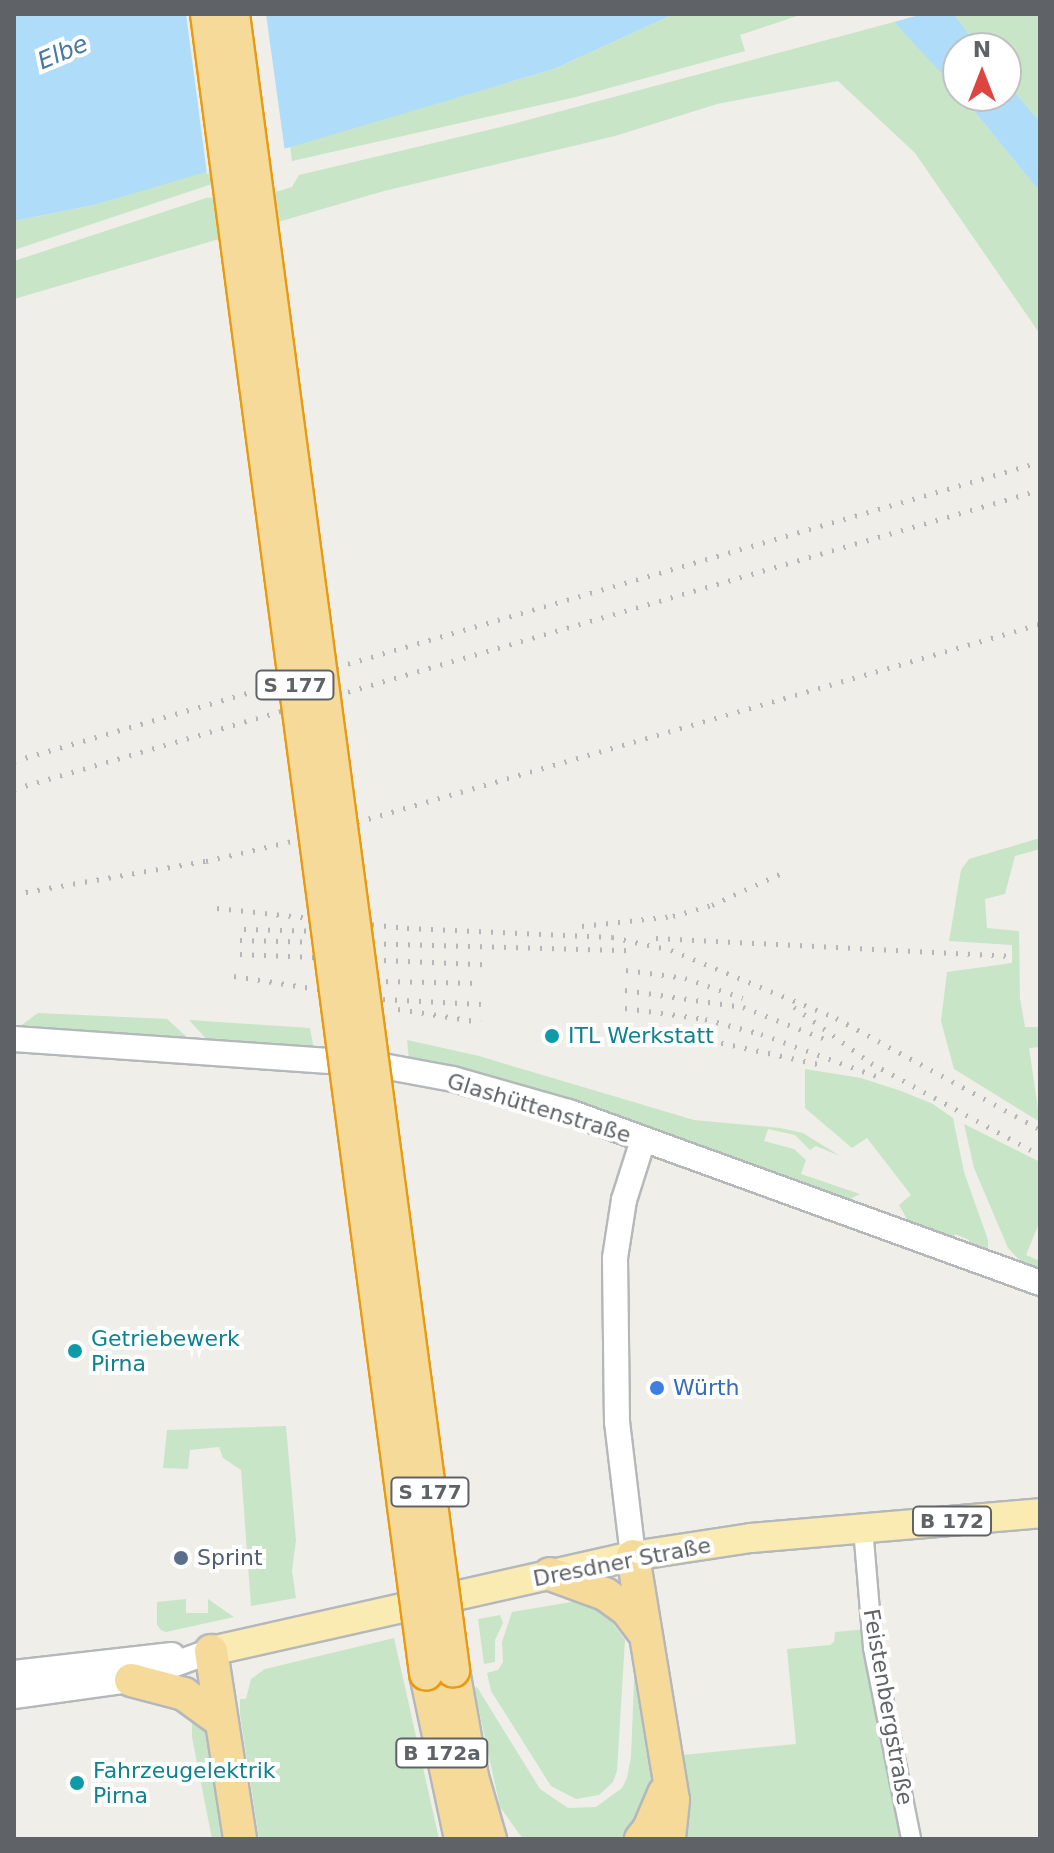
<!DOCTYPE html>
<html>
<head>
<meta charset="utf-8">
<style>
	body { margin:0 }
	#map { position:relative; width:1054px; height:1853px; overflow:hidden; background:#f0eee8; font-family:"DejaVu Sans",sans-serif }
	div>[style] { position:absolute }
	.green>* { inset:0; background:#c8e5c7 }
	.water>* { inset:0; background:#afdcf9 }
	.pier>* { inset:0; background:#f0eee8 }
	.roads { filter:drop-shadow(2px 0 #b5b8bb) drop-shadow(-2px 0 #b5b8bb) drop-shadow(0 2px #b5b8bb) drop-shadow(0 -2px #b5b8bb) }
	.street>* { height:18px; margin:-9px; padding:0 9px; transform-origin:9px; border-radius:9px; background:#fff }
	.secondary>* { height:24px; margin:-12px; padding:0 12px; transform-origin:12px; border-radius:12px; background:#fff }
	.primary>* { height:28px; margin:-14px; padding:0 14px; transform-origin:14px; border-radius:14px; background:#faebb3 }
	.highway>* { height:32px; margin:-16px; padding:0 16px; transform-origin:16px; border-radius:16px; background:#f6da99 }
	.rail>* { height:5px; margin-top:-2.5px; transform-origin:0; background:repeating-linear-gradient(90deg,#b5b6b7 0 2px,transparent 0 12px) }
	.bridges { filter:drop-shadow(2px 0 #e89a10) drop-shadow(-2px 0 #e89a10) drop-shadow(0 2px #e89a10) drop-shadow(0 -2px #e89a10) }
	.highway-bridge>* { height:32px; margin:-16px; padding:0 16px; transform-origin:16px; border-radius:16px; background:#f6da99 }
	.dots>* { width:22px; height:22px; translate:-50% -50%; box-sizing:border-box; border:4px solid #fff; border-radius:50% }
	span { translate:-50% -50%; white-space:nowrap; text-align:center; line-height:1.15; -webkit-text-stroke:8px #fff; paint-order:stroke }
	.shield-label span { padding:2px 6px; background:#fff; border:2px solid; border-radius:6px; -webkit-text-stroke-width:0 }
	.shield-label { font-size:20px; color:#5f6367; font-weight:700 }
	.culture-label { font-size:22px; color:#0d838f }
	.left { translate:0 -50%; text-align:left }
	.street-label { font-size:22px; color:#5f6367 }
	.shop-label { font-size:22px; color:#366cbe }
	.service-label { font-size:22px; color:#4e5e75 }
	.water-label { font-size:24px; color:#4779a3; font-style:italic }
	.frame { position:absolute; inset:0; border:16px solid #5f6367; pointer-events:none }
	.north { position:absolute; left:942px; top:32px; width:80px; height:80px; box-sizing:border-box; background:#fff; border:2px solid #bfc1c2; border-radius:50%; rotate:0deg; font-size:22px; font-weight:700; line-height:32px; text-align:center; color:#5f6367 }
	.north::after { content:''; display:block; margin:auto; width:28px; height:36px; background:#de4540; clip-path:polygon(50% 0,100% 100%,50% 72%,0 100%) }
</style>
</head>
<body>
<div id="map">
	<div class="green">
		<i style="clip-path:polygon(674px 14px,803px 14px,740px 35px,745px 51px,576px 97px,292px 161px,290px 146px,554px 69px)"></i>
		<i style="clip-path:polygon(954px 14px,1040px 14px,1040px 122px,1006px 82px,1006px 48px,979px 48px)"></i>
		<i style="clip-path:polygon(894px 22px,933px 61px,958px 96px,962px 96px,1040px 192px,1040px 334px,915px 153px,838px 81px,717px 104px,615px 136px,384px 191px,14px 299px,14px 261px,206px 198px,216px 197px,222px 208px,292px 187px,299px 175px,501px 127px)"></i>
		<i style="clip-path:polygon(210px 169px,212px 184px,14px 250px,14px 221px,94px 205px)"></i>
		<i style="clip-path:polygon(1040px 838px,1040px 849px,1015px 856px,1005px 894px,985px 899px,987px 928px,1019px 931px,1020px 998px,1025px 1027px,1040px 1027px,1040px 1047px,1029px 1048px,1040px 1122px,954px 1069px,941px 1021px,947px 972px,1012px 963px,1012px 945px,949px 941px,961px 870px,969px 859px)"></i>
		<i style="clip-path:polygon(38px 1013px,167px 1019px,190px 1040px,20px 1030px,19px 1027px)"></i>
		<i style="clip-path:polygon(189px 1020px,310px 1028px,314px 1050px,210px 1043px)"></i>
		<i style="clip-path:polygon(407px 1040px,479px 1056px,694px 1120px,780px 1128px,803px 1133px,840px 1156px,816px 1146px,810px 1150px,795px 1135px,768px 1129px,764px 1141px,794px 1149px,806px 1160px,801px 1174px,860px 1194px,846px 1201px,409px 1060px)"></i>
		<i style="clip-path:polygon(805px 1069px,861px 1078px,901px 1091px,933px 1104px,953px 1118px,964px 1172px,988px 1240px,988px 1254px,967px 1248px,969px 1240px,955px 1234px,951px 1242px,912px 1228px,899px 1205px,911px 1195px,867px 1138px,852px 1148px,805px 1108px)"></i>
		<i style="clip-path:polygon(964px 1124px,1040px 1162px,1040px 1221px,1026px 1255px,1040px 1261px,1040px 1274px,1030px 1271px,1008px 1248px,974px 1168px)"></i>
		<i style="clip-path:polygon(286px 1426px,296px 1540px,292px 1571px,296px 1598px,251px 1606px,241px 1470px,223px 1458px,219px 1447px,190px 1450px,188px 1469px,163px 1468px,167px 1430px)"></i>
		<i style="clip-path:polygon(186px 1599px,186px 1613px,208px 1613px,208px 1599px,234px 1617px,166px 1632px,161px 1630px,157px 1625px,157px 1602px)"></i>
		<i style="clip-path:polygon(577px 1601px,606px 1614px,625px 1640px,617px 1771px,613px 1782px,599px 1795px,576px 1799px,551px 1786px,491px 1691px,487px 1673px,498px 1670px,503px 1662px,502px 1642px,512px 1612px)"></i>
		<i style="clip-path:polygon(500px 1615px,503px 1623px,495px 1640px,495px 1662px,484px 1664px,478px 1619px)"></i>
		<i style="clip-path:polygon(867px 1629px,906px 1839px,676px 1839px,682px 1755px,796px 1744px,787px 1649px,830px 1645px,834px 1642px,835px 1632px)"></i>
		<i style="clip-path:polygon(394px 1638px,439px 1839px,259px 1839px,240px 1714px,240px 1699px,246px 1699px,251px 1679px,265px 1669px)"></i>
		<i style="clip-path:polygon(635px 1656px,655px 1776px,654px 1792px,628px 1839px,523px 1839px,500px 1807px,474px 1688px,477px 1687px,540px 1789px,568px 1808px,596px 1807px,622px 1788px,627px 1778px,631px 1757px)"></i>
		<i style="clip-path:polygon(192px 1717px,204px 1724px,207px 1732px,223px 1839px,212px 1839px,192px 1737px)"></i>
	</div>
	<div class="water">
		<i style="clip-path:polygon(14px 14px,674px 14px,554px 69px,94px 205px,14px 221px)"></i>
		<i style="clip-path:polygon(923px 14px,954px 14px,979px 48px,958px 48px,958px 91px,894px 22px)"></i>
		<i style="clip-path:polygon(1006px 82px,1040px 122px,1040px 192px,962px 96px,1006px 96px)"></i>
	</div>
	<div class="pier">
		<i style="clip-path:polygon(186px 14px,266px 14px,285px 152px,207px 174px)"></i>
	</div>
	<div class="roads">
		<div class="street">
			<i style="left:863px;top:1528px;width:120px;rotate:85.2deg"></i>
			<i style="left:873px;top:1648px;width:195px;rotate:78.7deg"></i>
		</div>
		<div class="secondary">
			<i style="left:14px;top:1039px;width:359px;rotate:4deg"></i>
			<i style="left:372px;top:1064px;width:82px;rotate:10.5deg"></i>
			<i style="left:453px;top:1079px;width:121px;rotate:15.9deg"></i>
			<i style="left:569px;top:1112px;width:501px;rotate:19.95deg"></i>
			<i style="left:633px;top:1556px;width:135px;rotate:-96.8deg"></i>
			<i style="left:617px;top:1422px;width:164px;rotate:-90.7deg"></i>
			<i style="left:615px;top:1258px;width:59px;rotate:-81.2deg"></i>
			<i style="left:624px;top:1200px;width:63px;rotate:-72.4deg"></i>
			<i style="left:14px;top:1673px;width:159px;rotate:-6.5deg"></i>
			<i style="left:14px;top:1696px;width:118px;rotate:-7.8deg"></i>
			<i style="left:131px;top:1680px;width:85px;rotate:-19.9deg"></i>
		</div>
		<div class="primary">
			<i style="left:211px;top:1651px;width:433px;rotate:-12.7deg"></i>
			<i style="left:633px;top:1556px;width:119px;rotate:-8.7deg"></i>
			<i style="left:751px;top:1538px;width:290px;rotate:-4.9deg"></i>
		</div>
		<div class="highway">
			<i style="left:633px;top:1556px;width:247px;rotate:80.7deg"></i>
			<i style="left:673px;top:1800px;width:39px;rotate:96deg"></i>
			<i style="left:550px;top:1574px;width:59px;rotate:20deg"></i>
			<i style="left:605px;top:1594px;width:27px;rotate:36deg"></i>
			<i style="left:627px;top:1610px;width:26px;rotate:53deg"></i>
			<i style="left:211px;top:1651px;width:190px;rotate:81.2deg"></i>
			<i style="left:453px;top:1670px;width:109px;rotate:79.9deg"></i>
			<i style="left:472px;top:1777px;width:65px;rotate:73.8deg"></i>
			<i style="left:426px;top:1674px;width:169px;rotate:78deg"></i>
			<i style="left:131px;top:1680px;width:55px;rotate:14.8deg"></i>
			<i style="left:184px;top:1694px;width:46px;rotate:36.1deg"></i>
			<i style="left:641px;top:1839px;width:13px;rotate:-51deg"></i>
			<i style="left:649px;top:1829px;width:39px;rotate:-67deg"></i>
		</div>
	</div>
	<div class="rail">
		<i style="left:14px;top:761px;width:1069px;rotate:-16.25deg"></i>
		<i style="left:14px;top:789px;width:1069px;rotate:-16.25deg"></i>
		<i style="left:14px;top:894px;width:195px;rotate:-9.8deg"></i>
		<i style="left:206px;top:861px;width:84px;rotate:-13deg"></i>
		<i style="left:288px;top:842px;width:783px;rotate:-16.17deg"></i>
		<i style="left:217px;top:908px;width:191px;rotate:6deg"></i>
		<i style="left:407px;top:928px;width:205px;rotate:2.5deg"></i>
		<i style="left:612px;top:937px;width:60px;rotate:12.4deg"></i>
		<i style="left:671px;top:950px;width:178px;rotate:22.4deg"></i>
		<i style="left:836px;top:1018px;width:230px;rotate:28.6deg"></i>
		<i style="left:582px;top:926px;width:92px;rotate:-6.3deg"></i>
		<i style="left:673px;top:916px;width:41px;rotate:-15.8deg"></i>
		<i style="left:712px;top:905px;width:79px;rotate:-24.6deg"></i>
		<i style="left:244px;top:929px;width:80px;rotate:1.4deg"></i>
		<i style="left:656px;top:938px;width:352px;rotate:2.9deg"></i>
		<i style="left:240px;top:940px;width:390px;rotate:1.5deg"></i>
		<i style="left:240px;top:954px;width:243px;rotate:2.4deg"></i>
		<i style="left:626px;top:970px;width:60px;rotate:7.7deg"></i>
		<i style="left:685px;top:978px;width:61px;rotate:19deg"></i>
		<i style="left:234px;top:976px;width:151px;rotate:8.8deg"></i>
		<i style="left:383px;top:999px;width:98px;rotate:2.9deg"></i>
		<i style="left:326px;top:980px;width:156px;rotate:1.1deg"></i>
		<i style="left:625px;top:990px;width:119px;rotate:8.2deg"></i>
		<i style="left:743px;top:1007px;width:88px;rotate:21.3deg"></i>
		<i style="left:794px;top:1007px;width:95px;rotate:36deg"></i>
		<i style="left:871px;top:1063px;width:192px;rotate:28.6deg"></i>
		<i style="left:625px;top:1008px;width:81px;rotate:7.8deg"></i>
		<i style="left:705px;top:1019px;width:58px;rotate:15deg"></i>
		<i style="left:761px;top:1034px;width:129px;rotate:20deg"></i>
		<i style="left:398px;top:1009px;width:84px;rotate:8.9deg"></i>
		<i style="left:624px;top:1030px;width:62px;rotate:4.6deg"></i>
		<i style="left:686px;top:1035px;width:135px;rotate:12.4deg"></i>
	</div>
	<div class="bridges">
		<div class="highway-bridge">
			<i style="left:207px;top:14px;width:1674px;rotate:82.48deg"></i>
			<i style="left:233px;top:14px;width:1671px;rotate:82.43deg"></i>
		</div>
	</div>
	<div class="dots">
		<i style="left:552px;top:1036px;background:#0f9aa8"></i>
		<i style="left:75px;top:1351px;background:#0f9aa8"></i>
		<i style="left:657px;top:1388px;background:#3f7fe0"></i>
		<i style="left:181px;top:1558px;background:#5c6f8a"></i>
		<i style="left:77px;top:1783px;background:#0f9aa8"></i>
	</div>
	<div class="shield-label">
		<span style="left:295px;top:685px">S 177</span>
		<span style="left:430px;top:1492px">S 177</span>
		<span style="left:952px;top:1521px">B 172</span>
		<span style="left:442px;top:1753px">B 172a</span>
	</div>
	<div class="culture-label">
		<span class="left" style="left:568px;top:1036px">ITL Werkstatt</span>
		<span class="left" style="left:91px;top:1351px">Getriebewerk<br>Pirna</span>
		<span class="left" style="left:93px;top:1783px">Fahrzeugelektrik<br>Pirna</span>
	</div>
	<div class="street-label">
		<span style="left:539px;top:1108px;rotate:17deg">Glashüttenstraße</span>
		<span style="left:622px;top:1562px;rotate:-11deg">Dresdner Straße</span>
		<span style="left:888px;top:1707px;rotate:80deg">Feistenbergstraße</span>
	</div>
	<div class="shop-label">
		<span class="left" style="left:673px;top:1388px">Würth</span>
	</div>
	<div class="service-label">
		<span class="left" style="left:197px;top:1558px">Sprint</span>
	</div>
	<div class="water-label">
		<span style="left:63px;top:53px;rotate:-23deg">Elbe</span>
	</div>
	<div class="frame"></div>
	<div class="north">N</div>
</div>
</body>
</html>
